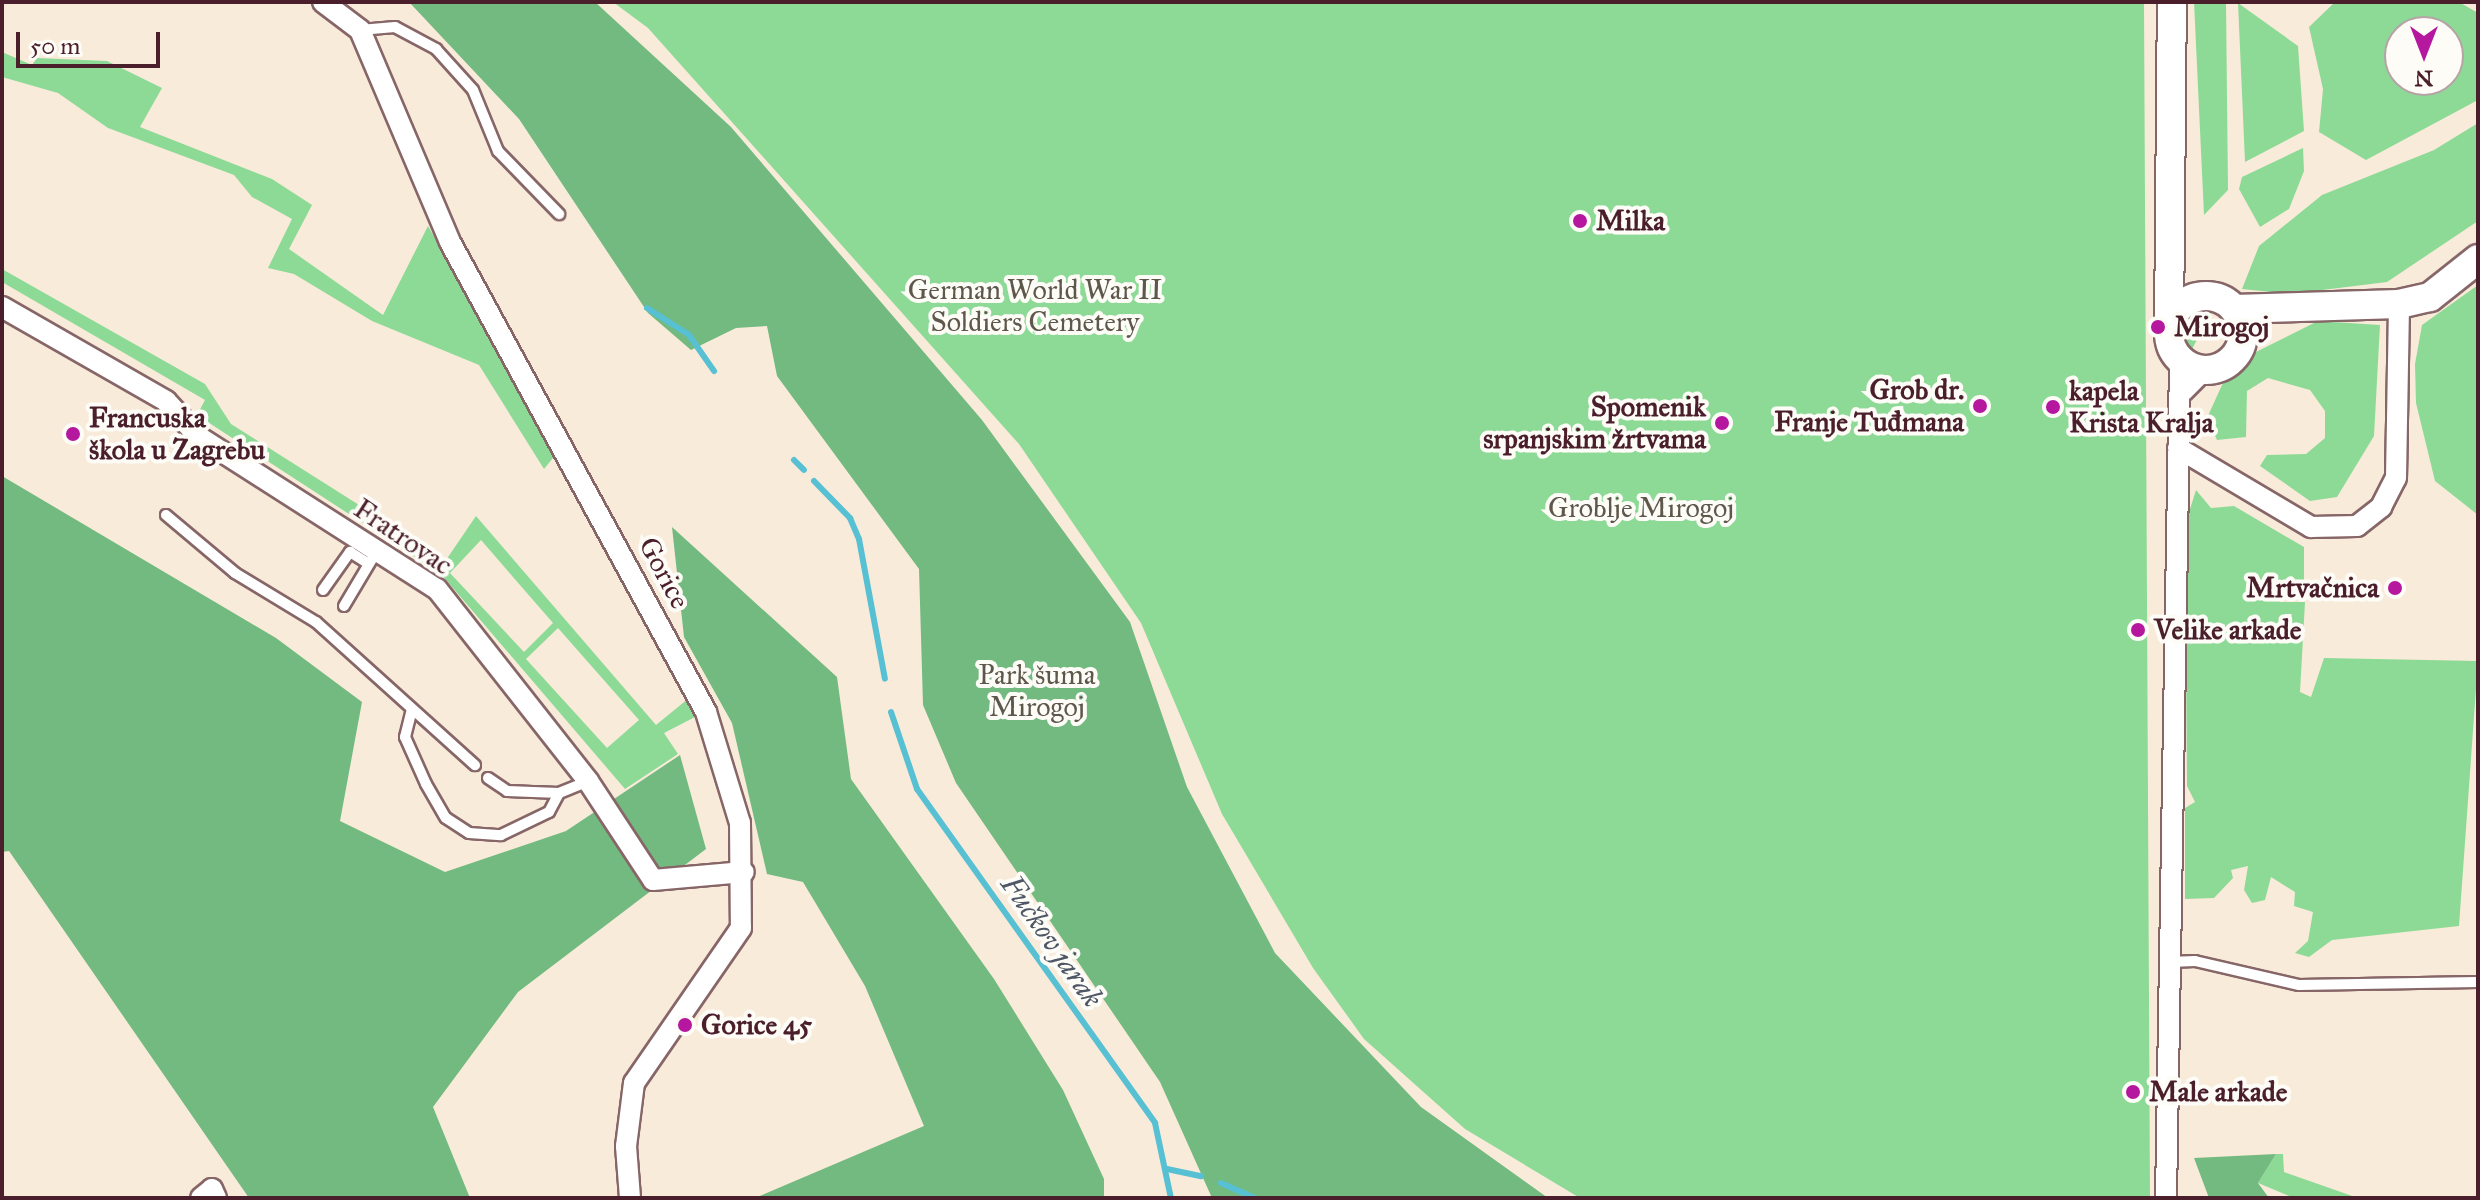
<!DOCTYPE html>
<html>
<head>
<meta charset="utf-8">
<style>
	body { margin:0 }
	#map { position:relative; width:2480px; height:1200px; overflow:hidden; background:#f9ebda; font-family:"IM FELL Great Primer",serif }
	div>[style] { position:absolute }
	.green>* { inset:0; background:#8dda97 }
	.forest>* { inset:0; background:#72ba80 }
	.stream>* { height:6px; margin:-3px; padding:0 3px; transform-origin:3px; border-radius:3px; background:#57c0d3 }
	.roads { filter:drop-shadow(2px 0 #876668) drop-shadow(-2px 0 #876668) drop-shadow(0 2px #876668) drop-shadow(0 -2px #876668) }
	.lane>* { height:10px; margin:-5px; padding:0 5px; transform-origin:5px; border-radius:5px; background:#fff }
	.street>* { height:20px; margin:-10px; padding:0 10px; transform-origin:10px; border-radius:10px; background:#fff }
	.secondary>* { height:28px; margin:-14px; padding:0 14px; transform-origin:14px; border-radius:14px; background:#fff }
	.secondary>.ring { margin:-14px; padding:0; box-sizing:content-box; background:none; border:28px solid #fff; border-radius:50% }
	.dots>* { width:22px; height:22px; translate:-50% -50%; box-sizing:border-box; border:4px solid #fdfcf7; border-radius:50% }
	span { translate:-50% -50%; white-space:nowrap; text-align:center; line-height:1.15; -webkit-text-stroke:8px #fdfcf7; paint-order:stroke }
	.poi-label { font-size:28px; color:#4a1f2b; font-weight:700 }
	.left { translate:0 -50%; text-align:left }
	.right { translate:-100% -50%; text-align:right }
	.park-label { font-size:28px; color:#5e574b }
	.street-label { font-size:28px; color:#4a1f2b }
	.water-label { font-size:30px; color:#4f5766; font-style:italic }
	.frame { position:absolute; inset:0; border:4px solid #4a1f2b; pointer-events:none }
	.north { position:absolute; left:2384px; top:16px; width:80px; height:80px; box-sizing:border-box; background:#fdfcf7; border:2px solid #b5a4a5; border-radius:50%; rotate:180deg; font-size:22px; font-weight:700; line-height:32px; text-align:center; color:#4a1f2b }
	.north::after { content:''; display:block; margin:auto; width:28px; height:36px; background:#b5179e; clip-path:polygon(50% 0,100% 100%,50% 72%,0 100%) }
	.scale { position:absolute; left:16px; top:32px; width:144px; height:36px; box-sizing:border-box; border:4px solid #4a1f2b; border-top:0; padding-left:10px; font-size:24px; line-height:28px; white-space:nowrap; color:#4a1f2b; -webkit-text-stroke:6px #fdfcf7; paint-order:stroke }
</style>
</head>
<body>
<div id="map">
	<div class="green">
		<i style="clip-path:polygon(613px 2px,2144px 2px,2150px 1198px,1580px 1198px,1465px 1129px,1364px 1039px,1313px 968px,1222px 814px,1141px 623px,1019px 444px,648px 28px)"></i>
		<i style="clip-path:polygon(2194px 2px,2226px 2px,2228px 190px,2204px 215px)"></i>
		<i style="clip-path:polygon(evenodd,2335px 2px,2459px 2px,2478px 13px,2478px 100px,2366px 160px,2319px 132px,2323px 89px,2309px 27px,2335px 2px,2400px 32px,2448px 32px,2448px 80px,2400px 80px,2400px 32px)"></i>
		<i style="clip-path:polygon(2238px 3px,2298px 46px,2304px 131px,2245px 162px)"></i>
		<i style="clip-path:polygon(2px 52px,32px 65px,37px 58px,107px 61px,162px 88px,140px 127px,272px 179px,312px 205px,289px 249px,383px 315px,428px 226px,557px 453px,544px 469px,479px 365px,372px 321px,294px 274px,268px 268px,292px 219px,252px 197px,234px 175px,108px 128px,58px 93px,2px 77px)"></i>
		<i style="clip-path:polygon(2478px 123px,2478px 221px,2387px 282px,2290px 294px,2242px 289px,2259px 246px,2322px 195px,2434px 150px)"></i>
		<i style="clip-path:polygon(2303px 148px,2304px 171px,2289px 209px,2260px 227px,2239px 189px,2242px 177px)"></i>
		<i style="clip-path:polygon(evenodd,2px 269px,205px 384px,231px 424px,446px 560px,476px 516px,656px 725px,689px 698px,697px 716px,664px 733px,678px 754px,625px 789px,441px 574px,197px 415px,205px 400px,2px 282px,2px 269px,481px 540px,553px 623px,524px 652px,450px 573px,481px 540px,2px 269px,558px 628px,639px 720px,607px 748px,526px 659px,558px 628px)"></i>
		<i style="clip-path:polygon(2478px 285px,2478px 515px,2435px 481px,2416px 403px,2415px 364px,2422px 325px)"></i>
		<i style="clip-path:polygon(2199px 306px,2214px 307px,2190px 353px,2179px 338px,2182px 318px)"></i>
		<i style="clip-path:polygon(2318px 321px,2380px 325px,2374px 436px,2337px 497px,2310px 501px,2260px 466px,2267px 455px,2306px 454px,2325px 438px,2325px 411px,2310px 390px,2268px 378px,2247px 391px,2246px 437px,2217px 440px,2207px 418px,2222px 385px,2254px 353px)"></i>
		<i style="clip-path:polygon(2196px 490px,2211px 508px,2234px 506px,2304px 547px,2304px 583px,2281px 584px,2280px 602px,2305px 602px,2300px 692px,2311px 697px,2324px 658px,2478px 661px,2459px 926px,2332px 940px,2309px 957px,2295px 953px,2308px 941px,2313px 912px,2294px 906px,2295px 892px,2271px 877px,2265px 900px,2252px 903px,2244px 890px,2248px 866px,2231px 870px,2233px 878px,2214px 898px,2185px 899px,2185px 808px,2195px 802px,2187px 786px,2185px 525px)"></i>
		<i style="clip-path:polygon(2276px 1154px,2283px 1154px,2284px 1172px,2358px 1198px,2294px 1198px,2258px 1183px)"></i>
	</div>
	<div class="forest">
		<i style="clip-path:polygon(409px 2px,595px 2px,731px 127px,982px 420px,1130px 622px,1187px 787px,1275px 953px,1421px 1107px,1548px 1198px,1212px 1198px,1160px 1082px,956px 783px,923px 705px,919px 569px,777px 376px,767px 326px,736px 328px,691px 350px,648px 313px,519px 119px)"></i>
		<i style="clip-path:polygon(2px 476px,276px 638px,362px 702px,340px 821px,445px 872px,566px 831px,680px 755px,706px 849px,518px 992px,433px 1107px,470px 1198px,249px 1198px,9px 851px,2px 852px)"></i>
		<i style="clip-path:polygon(672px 527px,837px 677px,851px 779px,994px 979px,1063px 1090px,1104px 1179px,1104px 1198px,755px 1198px,924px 1126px,865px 986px,803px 882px,767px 874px,732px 723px,684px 637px)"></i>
		<i style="clip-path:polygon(2276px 1154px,2258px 1183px,2269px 1198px,2209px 1198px,2194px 1158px)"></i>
	</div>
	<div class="stream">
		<i style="left:647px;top:308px;width:50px;rotate:32.7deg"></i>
		<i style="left:689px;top:335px;width:44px;rotate:55.2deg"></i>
		<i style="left:794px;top:460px;width:14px;rotate:45deg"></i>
		<i style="left:814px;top:481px;width:52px;rotate:45.8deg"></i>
		<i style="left:850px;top:518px;width:23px;rotate:67deg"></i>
		<i style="left:859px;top:539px;width:142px;rotate:79.5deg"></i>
		<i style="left:891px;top:712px;width:81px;rotate:71.3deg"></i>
		<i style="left:917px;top:789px;width:410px;rotate:54.5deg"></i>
		<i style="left:1155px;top:1123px;width:77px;rotate:78deg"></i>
		<i style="left:1167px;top:1169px;width:35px;rotate:12deg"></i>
		<i style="left:1221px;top:1183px;width:37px;rotate:24deg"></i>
	</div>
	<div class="roads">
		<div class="lane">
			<i style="left:360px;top:30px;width:35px;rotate:-5deg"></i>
			<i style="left:395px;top:27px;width:47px;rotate:28.2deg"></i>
			<i style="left:436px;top:49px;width:55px;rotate:47.9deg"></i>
			<i style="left:473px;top:90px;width:66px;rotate:67.7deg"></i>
			<i style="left:498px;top:151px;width:88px;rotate:45.9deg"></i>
			<i style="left:166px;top:515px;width:90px;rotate:40deg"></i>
			<i style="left:235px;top:573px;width:95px;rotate:31.2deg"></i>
			<i style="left:316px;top:622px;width:214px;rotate:42deg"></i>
			<i style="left:323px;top:590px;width:47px;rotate:-54.6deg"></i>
			<i style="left:350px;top:552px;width:22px;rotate:32deg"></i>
			<i style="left:344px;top:606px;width:55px;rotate:-59.2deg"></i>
			<i style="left:412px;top:709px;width:29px;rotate:104deg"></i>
			<i style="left:405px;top:737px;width:51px;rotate:65.9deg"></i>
			<i style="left:426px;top:784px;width:39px;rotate:60deg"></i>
			<i style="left:446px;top:818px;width:27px;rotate:33deg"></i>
			<i style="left:469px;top:833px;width:32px;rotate:4deg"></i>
			<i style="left:501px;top:835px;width:53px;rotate:-25.6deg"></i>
			<i style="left:549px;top:812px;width:21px;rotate:-62deg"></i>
			<i style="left:488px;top:778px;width:23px;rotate:34deg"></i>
			<i style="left:507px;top:791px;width:52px;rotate:2.2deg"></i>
			<i style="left:559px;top:793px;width:31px;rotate:-22deg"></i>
			<i style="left:2169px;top:962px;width:26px;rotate:-2deg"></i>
			<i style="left:2195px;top:961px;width:107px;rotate:13deg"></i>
			<i style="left:2299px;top:985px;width:179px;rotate:-1deg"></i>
		</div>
		<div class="street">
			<i style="left:323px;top:2px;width:46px;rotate:37.1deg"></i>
			<i style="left:360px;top:30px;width:230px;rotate:67deg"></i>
			<i style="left:450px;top:242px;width:535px;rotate:61.42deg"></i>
			<i style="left:706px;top:712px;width:116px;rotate:73deg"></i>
			<i style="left:740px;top:823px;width:105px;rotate:89.5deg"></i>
			<i style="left:741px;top:928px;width:188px;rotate:124.6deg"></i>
			<i style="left:634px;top:1083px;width:64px;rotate:97.2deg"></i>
			<i style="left:626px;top:1146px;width:52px;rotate:85.6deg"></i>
			<i style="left:2px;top:307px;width:189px;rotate:29.8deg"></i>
			<i style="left:166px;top:401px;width:49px;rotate:47.5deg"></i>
			<i style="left:199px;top:437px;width:282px;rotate:32.6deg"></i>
			<i style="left:437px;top:589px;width:244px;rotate:51.8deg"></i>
			<i style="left:588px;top:781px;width:118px;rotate:56.7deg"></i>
			<i style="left:653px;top:880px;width:91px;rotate:-5deg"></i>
			<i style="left:2183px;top:391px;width:31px;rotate:-45deg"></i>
			<i style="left:2178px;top:448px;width:155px;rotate:30.7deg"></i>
			<i style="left:2311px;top:527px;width:46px;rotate:-1.2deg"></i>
			<i style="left:2357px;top:526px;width:31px;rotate:-38deg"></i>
			<i style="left:2381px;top:507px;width:33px;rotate:-63deg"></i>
			<i style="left:2396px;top:478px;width:174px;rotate:-89deg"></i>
			<i style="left:201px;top:1198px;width:14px;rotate:-39deg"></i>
			<i style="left:212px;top:1189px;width:10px;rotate:66deg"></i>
			<i style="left:2166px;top:1198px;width:839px;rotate:-89.04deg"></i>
		</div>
		<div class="secondary">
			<i class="ring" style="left:2169px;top:296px;width:46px;height:46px"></i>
			<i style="left:2234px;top:309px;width:165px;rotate:-1.7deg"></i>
			<i style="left:2399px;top:304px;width:32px;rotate:-13deg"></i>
			<i style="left:2430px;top:297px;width:61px;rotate:-38.4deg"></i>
			<i style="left:2169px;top:330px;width:328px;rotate:-89.5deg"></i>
		</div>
	</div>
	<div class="dots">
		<i style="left:1580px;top:221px;background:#b5179e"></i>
		<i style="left:2158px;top:327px;background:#b5179e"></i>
		<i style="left:1980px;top:406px;background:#b5179e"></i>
		<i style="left:2053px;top:407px;background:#b5179e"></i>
		<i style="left:1722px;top:423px;background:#b5179e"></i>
		<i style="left:73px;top:434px;background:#b5179e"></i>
		<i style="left:2395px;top:588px;background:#b5179e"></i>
		<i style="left:2138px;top:630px;background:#b5179e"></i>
		<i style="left:685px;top:1025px;background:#b5179e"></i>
		<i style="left:2133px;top:1092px;background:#b5179e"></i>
	</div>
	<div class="poi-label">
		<span class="left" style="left:1596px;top:221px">Milka</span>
		<span class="left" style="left:2174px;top:327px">Mirogoj</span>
		<span class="right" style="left:1964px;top:406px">Grob dr.<br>Franje Tuđmana</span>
		<span class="left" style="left:2069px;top:407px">kapela<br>Krista Kralja</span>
		<span class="right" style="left:1706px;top:423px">Spomenik<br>srpanjskim žrtvama</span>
		<span class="left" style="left:89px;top:434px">Francuska<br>škola u Zagrebu</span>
		<span class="right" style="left:2379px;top:588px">Mrtvačnica</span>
		<span class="left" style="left:2154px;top:630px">Velike arkade</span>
		<span class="left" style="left:701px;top:1025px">Gorice 45</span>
		<span class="left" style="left:2149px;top:1092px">Male arkade</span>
	</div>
	<div class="park-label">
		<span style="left:1035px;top:306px">German World War II<br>Soldiers Cemetery</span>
		<span style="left:1641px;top:508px">Groblje Mirogoj</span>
		<span style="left:1037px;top:691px">Park šuma<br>Mirogoj</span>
	</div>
	<div class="street-label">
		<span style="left:403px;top:537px;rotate:34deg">Fratrovac</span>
		<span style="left:664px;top:573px;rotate:62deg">Gorice</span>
	</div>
	<div class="water-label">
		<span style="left:1052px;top:941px;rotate:55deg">Fučkov jarak</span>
	</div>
	<div class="frame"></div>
	<div class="north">N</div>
	<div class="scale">50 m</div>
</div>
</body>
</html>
